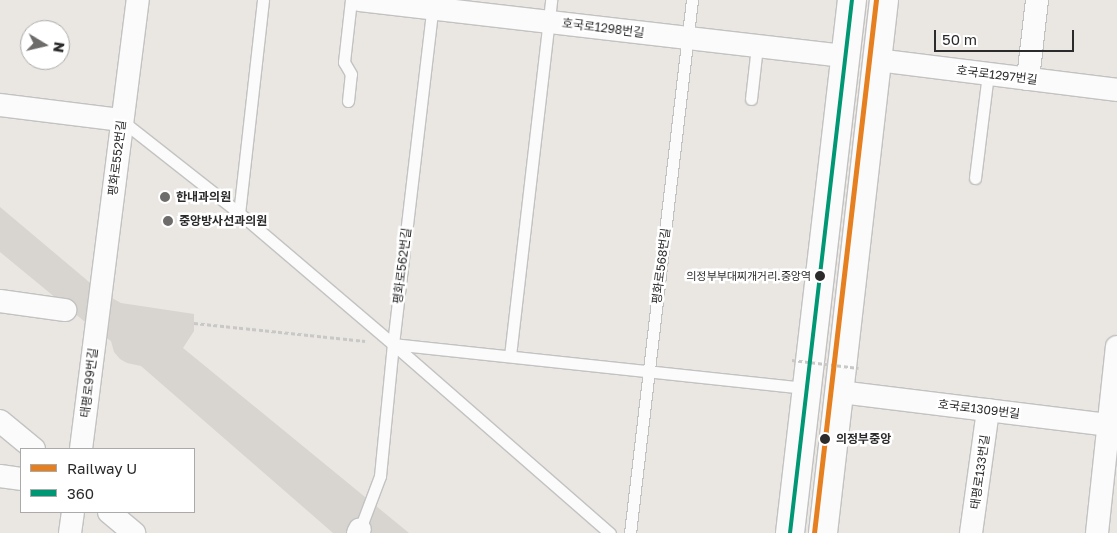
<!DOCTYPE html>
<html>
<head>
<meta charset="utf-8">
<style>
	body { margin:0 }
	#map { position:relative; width:1117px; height:533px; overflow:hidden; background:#eae6e2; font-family:"Golos Text","Noto Sans KR",sans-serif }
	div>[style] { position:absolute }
	.plaza>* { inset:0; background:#d8d4d0 }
	.path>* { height:3px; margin-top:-1.5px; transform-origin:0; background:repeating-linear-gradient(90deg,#c8c8c7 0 4px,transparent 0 6.5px) }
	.roads { filter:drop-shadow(1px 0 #c3c2c2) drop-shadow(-1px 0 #c3c2c2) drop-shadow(0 1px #c3c2c2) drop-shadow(0 -1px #c3c2c2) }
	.service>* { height:11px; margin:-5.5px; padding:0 5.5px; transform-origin:5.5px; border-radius:5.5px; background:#fcfbfb }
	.minor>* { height:22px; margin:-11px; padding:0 11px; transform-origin:11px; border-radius:11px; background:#fcfbfb }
	.tertiary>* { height:28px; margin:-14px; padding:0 14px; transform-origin:14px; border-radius:14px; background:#fcfbfb }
	.path-bridge>* { height:3px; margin-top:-1.5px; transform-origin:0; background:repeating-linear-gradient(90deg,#c8c8c7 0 4px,transparent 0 6.5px) }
	.bus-1>* { height:4px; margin:-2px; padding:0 2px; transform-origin:2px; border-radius:2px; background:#009775 }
	.rail-1>* { height:5px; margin:-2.5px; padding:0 2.5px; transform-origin:2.5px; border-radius:2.5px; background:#e67f1f }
	.dots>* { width:14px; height:14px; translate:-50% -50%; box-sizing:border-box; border:2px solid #fff; border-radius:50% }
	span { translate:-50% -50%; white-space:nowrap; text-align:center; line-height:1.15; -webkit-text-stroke:5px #fff; paint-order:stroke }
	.bus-label { font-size:11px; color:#2b2b2b }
	.right { translate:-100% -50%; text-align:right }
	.street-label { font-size:12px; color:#2b2b2b }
	.poi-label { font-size:12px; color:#2b2b2b; font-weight:700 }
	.left { translate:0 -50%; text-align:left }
	.stop-label { font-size:12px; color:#2b2b2b; font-weight:700 }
	.legend { position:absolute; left:20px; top:448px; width:175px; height:65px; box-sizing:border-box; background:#fff; border:1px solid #aaa; margin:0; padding:6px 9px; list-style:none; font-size:15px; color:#2b2b2b }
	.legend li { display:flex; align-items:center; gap:10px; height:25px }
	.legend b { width:25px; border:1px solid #aaa }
	.north { position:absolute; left:20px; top:20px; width:50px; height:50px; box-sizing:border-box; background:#fff; border:1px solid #aaa; border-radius:50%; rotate:99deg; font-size:14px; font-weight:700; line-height:20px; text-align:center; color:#2b2b2b }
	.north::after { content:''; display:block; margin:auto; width:18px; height:22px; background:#6e6c6b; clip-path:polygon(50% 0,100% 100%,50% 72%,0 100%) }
	.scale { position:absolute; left:934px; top:30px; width:140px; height:22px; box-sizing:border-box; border:2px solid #2b2b2b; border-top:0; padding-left:6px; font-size:15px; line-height:18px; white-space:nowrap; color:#2b2b2b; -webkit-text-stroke:4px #fff; paint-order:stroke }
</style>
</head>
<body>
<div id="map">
	<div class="plaza">
		<i style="clip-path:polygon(0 207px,101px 292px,121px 303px,194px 314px,194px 331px,183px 348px,409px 533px,333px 533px,141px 366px,127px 363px,120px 359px,114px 352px,111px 341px,96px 331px,0 252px)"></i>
	</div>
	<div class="path">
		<i style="left:194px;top:323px;width:172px;rotate:6deg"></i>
	</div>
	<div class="roads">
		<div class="service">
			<i style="left:263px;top:0;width:214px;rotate:96.4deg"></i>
			<i style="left:239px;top:213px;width:202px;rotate:40.4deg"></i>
			<i style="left:393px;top:344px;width:288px;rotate:41.1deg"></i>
			<i style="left:751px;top:99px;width:53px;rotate:-83.5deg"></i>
			<i style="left:348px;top:101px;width:27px;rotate:-84deg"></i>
			<i style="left:351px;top:74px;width:14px;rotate:-120deg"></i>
			<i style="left:344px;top:62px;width:62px;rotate:-83.6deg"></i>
			<i style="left:121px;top:120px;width:150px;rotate:38.2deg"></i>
			<i style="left:975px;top:178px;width:105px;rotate:-82.9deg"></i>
			<i style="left:393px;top:344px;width:416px;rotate:6.1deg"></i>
			<i style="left:510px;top:356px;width:358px;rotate:-83.4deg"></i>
			<i style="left:360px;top:529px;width:57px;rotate:-69.3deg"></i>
			<i style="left:380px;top:476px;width:133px;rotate:-84.4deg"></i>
			<i style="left:393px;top:344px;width:342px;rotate:-83.3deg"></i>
			<i style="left:630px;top:533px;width:537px;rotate:-83.37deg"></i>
		</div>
		<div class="minor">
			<i style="left:360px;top:0;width:489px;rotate:6.6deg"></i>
			<i style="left:877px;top:60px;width:242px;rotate:7.1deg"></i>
			<i style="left:1028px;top:79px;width:80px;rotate:-83.5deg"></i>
			<i style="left:0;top:105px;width:122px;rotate:7.1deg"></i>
			<i style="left:0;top:301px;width:66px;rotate:7.9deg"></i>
			<i style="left:840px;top:392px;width:279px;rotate:7deg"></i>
			<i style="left:0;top:421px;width:44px;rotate:39.5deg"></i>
			<i style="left:81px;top:449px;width:453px;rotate:-82.8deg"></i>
			<i style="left:0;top:476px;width:21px;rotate:8deg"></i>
			<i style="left:109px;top:512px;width:33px;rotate:40deg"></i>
			<i style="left:70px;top:533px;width:21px;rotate:-82deg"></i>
			<i style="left:358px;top:533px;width:4px;rotate:-63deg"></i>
			<i style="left:971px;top:533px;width:124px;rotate:-82.1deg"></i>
			<i style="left:1097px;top:533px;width:187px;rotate:-83.9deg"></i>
		</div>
		<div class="tertiary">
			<i style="left:790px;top:533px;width:537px;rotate:-83.37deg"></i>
			<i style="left:823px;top:533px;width:536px;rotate:-83.47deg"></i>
		</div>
	</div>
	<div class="path-bridge">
		<i style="left:792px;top:360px;width:67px;rotate:6.8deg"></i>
	</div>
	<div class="bus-1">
		<i style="left:790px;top:533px;width:537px;rotate:-83.37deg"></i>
	</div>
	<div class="rail-1">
		<i style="left:814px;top:533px;width:537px;rotate:-83.37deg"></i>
	</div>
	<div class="dots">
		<i style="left:165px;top:197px;background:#6e6c6b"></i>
		<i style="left:168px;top:221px;background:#6e6c6b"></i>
		<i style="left:820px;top:276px;background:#2b2b2b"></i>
		<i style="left:825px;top:439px;background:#2b2b2b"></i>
	</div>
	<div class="bus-label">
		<span class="right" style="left:811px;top:276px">의정부부대찌개거리.중앙역</span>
	</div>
	<div class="street-label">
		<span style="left:603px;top:28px;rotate:7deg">호국로1298번길</span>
		<span style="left:997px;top:75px;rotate:7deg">호국로1297번길</span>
		<span style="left:117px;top:158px;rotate:-83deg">평화로552번길</span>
		<span style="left:402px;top:266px;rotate:-83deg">평화로562번길</span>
		<span style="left:661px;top:266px;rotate:-83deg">평화로568번길</span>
		<span style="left:89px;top:383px;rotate:-83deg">태평로99번길</span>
		<span style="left:979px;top:409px;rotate:7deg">호국로1309번길</span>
		<span style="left:980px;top:472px;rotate:-82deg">태평로133번길</span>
	</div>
	<div class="poi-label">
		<span class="left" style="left:176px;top:197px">한내과의원</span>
		<span class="left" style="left:179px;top:221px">중앙방사선과의원</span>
	</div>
	<div class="stop-label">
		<span class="left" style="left:836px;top:439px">의정부중앙</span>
	</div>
	<ul class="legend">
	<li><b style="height:6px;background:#e67f1f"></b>Railway U</li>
	<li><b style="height:6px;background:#009775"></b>360</li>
	</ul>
	<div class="north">N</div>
	<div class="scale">50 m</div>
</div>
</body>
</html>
